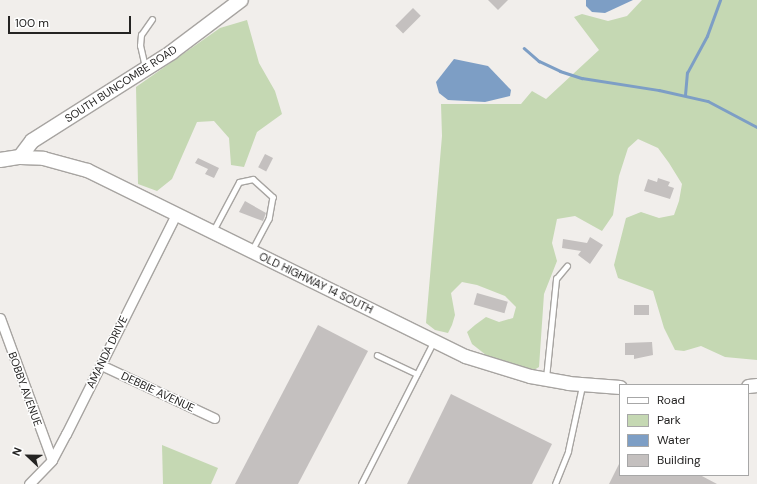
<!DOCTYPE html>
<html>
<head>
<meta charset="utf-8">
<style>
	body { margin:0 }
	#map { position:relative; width:757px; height:484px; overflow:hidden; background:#f1eeeb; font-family:"DM Sans",sans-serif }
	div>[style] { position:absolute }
	.green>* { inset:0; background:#c5d8b3 }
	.water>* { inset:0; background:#7d9ec5 }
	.stream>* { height:2.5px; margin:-1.25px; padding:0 1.25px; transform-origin:1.25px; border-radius:1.25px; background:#7d9ec5 }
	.building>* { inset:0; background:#c4c0bf; transform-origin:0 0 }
	.roads { filter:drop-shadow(1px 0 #a7a4a1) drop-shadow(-1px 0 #a7a4a1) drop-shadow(0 1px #a7a4a1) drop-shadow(0 -1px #a7a4a1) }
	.lane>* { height:4.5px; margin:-2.25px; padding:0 2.25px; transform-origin:2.25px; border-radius:2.25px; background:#fff }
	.street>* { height:9px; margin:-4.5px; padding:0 4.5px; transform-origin:4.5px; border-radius:4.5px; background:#fff }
	.secondary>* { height:13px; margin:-6.5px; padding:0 6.5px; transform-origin:6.5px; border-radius:6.5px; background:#fff }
	.primary>* { height:14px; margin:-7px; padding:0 7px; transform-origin:7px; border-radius:7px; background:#fff }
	span { translate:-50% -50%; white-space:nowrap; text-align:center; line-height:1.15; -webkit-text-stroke:3px #fff; paint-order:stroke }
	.street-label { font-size:11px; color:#242322 }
	.legend { position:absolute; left:619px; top:384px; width:130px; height:92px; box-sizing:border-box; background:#fff; border:1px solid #a7a7a7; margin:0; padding:5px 7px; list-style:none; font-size:12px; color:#242322 }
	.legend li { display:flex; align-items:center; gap:8px; height:20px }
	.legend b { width:20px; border:1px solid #a7a7a7 }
	.north { position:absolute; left:8px; top:436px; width:40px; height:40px; -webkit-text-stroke:3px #fff; paint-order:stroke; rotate:292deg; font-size:11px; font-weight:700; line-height:16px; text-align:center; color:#242322 }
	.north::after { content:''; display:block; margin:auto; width:14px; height:18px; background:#242322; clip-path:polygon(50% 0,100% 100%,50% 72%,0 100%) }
	.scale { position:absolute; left:8px; top:16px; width:123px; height:18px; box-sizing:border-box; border:2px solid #242322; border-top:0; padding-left:5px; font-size:12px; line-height:14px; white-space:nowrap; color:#242322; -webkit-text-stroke:3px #fff; paint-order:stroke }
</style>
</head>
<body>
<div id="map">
	<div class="green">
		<i style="clip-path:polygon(642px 0,757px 0,757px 360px,725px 357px,701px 346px,684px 351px,675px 350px,664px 328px,653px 291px,618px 278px,614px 265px,626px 218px,641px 212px,659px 218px,674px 215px,679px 201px,682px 184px,669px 163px,658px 148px,638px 139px,628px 148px,619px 176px,613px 215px,602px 231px,575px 216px,557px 219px,552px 243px,557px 261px,544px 294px,539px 367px,534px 370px,513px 365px,486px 355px,472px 344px,467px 332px,475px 325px,486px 317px,499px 322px,513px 318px,516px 307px,505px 296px,477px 285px,462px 282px,451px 293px,455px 315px,452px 325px,448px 333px,435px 330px,426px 323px,442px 136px,441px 104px,521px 104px,532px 91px,546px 99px,599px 50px,574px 17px,582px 14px,608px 21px,627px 16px)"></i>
		<i style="clip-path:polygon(247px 20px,259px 63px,275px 91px,282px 114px,257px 132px,244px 167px,231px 165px,229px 138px,214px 121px,197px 122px,172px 179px,157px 191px,138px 184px,136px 87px,220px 28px)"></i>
		<i style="clip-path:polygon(162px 445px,218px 468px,211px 484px,163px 484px)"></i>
	</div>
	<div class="water">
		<i style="clip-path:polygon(586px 0,633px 0,605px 13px,592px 12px,586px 6px)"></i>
		<i style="clip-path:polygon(454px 59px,488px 66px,511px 90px,510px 96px,485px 102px,448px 100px,439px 93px,436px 82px)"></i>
	</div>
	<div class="stream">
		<i style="left:524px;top:48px;width:20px;rotate:41deg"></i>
		<i style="left:539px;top:61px;width:23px;rotate:25deg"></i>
		<i style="left:560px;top:71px;width:23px;rotate:18deg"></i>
		<i style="left:582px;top:78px;width:78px;rotate:8.9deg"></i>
		<i style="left:659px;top:90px;width:50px;rotate:12.7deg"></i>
		<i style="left:708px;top:101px;width:55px;rotate:28deg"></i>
		<i style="left:685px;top:95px;width:22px;rotate:-85deg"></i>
		<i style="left:687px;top:73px;width:42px;rotate:-61.6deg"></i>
		<i style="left:707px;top:36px;width:38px;rotate:-70deg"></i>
	</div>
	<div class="building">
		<i style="clip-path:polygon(488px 0,508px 0,498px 10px)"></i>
		<i style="left:413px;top:8px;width:11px;height:25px;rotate:45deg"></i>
		<i style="left:265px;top:154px;width:9px;height:15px;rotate:27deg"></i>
		<i style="clip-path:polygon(198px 158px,219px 168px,214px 178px,205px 174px,208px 169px,195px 163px)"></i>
		<i style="clip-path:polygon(658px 178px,670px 182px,668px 186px,674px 188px,670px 199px,644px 191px,648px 179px,657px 182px)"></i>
		<i style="clip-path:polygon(245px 201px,266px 213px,263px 221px,239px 212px)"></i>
		<i style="clip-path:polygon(590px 237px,603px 245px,590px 264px,578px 255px,581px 251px,562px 248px,563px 239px,587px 243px)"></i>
		<i style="left:477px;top:293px;width:32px;height:12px;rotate:16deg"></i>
		<i style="left:634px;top:305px;width:15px;height:10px"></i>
		<i style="clip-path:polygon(318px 325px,368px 351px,298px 484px,235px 484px)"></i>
		<i style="clip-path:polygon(652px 342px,653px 355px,634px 359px,634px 355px,625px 355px,625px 343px)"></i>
		<i style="clip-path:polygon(451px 394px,552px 444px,532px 484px,407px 484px)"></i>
		<i style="clip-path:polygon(620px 462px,620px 475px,700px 475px,717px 484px,609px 484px)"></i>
	</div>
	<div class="roads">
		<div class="lane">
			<i style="left:145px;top:67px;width:22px;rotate:-103deg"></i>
			<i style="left:140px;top:46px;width:11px;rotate:-85deg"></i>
			<i style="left:141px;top:35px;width:19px;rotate:-55deg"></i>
			<i style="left:213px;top:231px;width:55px;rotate:-62deg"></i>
			<i style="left:239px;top:182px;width:14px;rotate:-12deg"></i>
			<i style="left:253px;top:179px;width:27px;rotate:42deg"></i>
			<i style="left:273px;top:197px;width:22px;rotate:100deg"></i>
			<i style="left:269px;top:219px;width:34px;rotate:118deg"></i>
			<i style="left:377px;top:355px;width:44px;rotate:25.4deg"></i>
			<i style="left:546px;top:378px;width:100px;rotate:-84.2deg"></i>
			<i style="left:556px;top:279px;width:17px;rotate:-50deg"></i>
			<i style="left:361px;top:484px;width:161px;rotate:-63deg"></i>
			<i style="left:555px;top:484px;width:35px;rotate:-68deg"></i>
			<i style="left:568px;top:451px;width:66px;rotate:-77.8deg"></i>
		</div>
		<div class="street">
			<i style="left:0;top:318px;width:151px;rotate:69.9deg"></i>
			<i style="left:101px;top:365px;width:125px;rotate:25.1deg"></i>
			<i style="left:29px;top:484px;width:33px;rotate:-46deg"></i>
			<i style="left:52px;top:460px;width:30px;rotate:-62deg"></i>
			<i style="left:66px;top:434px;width:246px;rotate:-63.4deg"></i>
		</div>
		<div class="secondary">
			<i style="left:20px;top:157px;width:23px;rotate:2deg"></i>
			<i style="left:43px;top:158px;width:46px;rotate:15.3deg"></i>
			<i style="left:87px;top:170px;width:421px;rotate:26.2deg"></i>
			<i style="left:465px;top:356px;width:68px;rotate:17.1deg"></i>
			<i style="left:530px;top:376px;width:39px;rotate:10deg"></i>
			<i style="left:568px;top:383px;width:52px;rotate:4.4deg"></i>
			<i style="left:748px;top:386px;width:9px;rotate:-6deg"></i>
		</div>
		<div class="primary">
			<i style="left:0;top:160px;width:20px;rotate:-9deg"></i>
			<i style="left:20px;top:157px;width:20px;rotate:-53deg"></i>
			<i style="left:32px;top:141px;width:166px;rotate:-32.4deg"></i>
			<i style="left:172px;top:52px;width:86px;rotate:-37deg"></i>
		</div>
	</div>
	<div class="street-label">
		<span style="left:121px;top:84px;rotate:-33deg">SOUTH BUNCOMBE ROAD</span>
		<span style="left:316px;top:283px;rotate:26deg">OLD HIGHWAY 14 SOUTH</span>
		<span style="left:107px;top:352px;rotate:-64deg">AMANDA DRIVE</span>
		<span style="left:25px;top:389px;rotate:70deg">BOBBY AVENUE</span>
		<span style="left:158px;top:392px;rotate:25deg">DEBBIE AVENUE</span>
	</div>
	<ul class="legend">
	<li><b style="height:5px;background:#fff"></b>Road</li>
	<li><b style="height:11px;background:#c5d8b3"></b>Park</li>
	<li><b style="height:11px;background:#7d9ec5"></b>Water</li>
	<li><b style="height:11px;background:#c4c0bf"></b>Building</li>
	</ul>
	<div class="north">N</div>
	<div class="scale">100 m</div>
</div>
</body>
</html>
